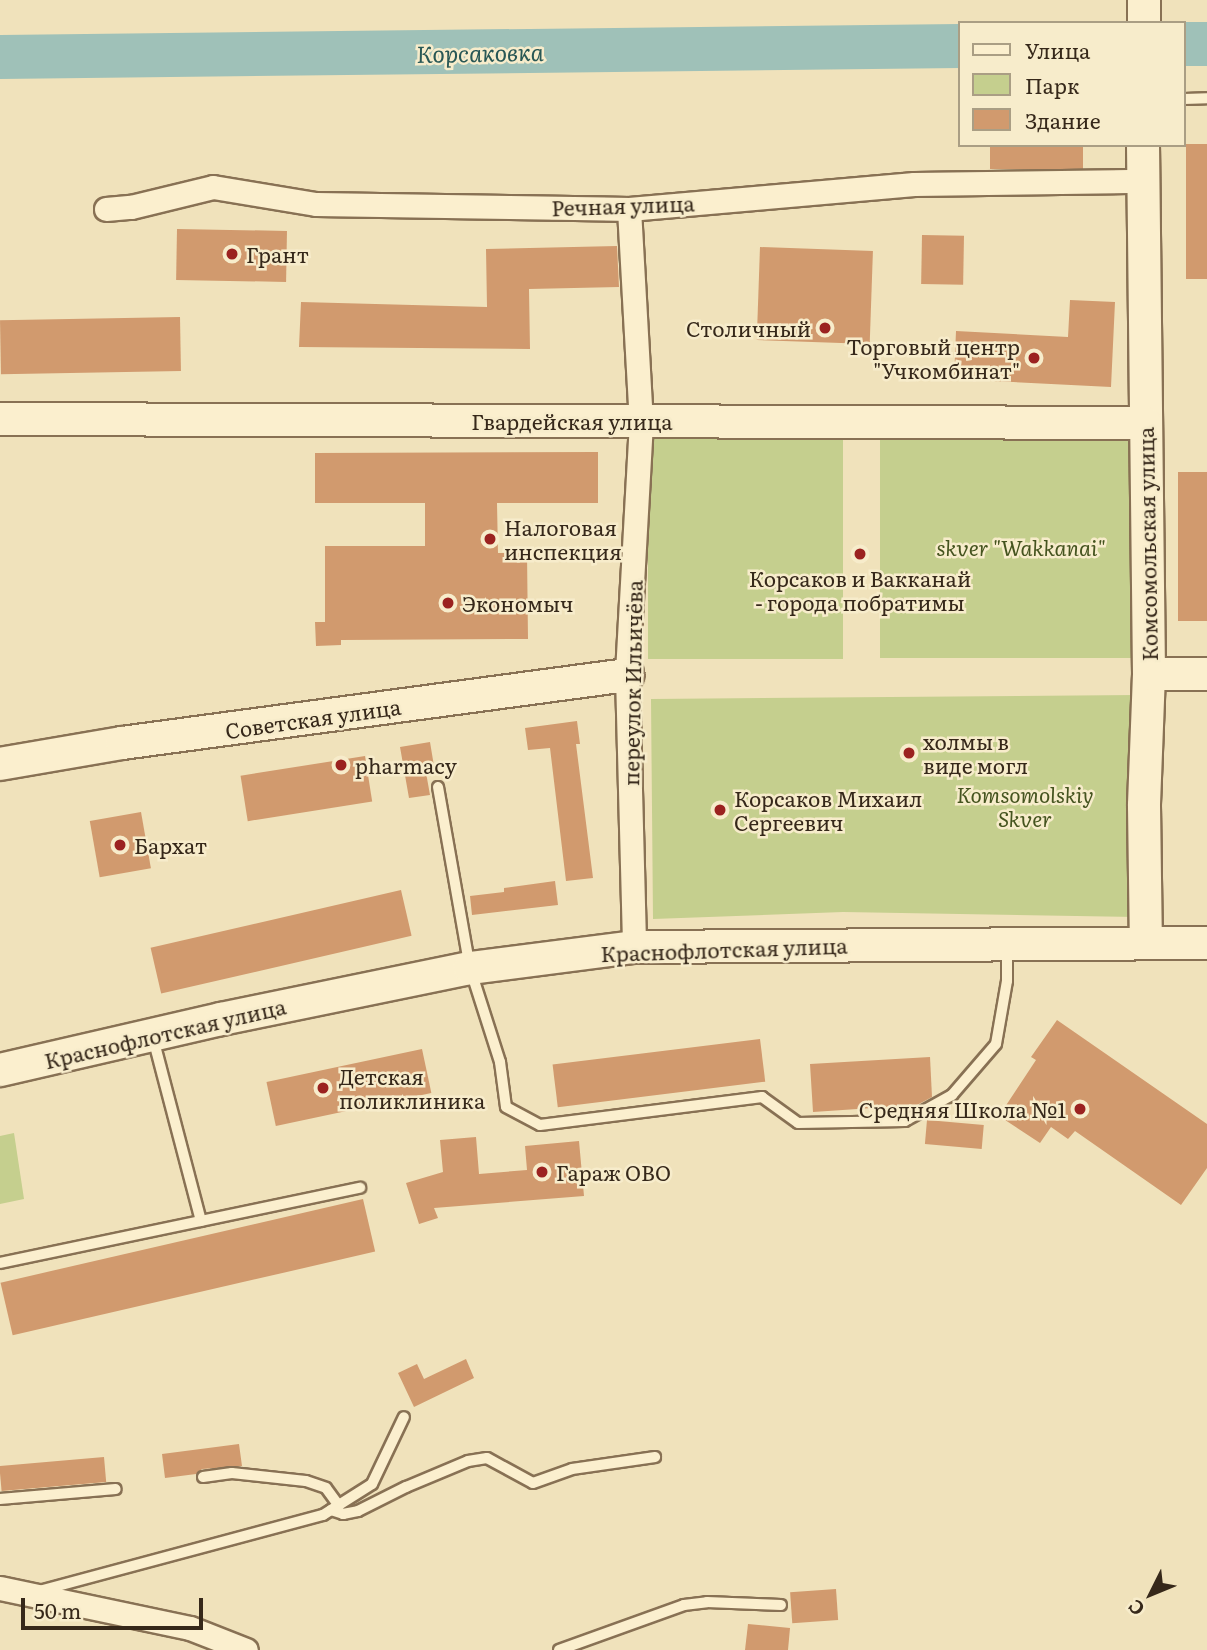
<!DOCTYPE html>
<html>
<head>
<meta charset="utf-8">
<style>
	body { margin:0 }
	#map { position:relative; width:1207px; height:1650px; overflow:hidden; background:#f0e2bb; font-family:Literata,serif }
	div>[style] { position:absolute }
	.green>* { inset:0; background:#c5cf8e; transform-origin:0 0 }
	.river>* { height:44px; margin:-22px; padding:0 22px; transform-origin:22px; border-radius:22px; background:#9fc1b8 }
	.building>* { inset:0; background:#d19a6e; transform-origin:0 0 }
	.roads { filter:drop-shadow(2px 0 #887154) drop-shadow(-2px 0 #887154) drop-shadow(0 2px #887154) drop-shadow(0 -2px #887154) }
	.lane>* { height:10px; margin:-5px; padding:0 5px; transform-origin:5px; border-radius:5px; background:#fbefce }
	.street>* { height:23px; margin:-11.5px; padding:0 11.5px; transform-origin:11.5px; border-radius:11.5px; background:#fbefce }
	.secondary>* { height:32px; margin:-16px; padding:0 16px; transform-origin:16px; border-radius:16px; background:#fbefce }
	.dots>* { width:19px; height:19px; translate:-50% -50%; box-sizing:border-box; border:4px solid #f7eccb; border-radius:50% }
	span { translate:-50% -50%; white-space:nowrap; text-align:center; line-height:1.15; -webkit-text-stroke:5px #f7eccb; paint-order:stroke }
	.street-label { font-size:21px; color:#36281a }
	.poi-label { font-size:21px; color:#36281a }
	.left { translate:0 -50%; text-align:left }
	.right { translate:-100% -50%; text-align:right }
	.park-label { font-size:21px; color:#45541f; font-style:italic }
	.water-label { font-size:23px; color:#285755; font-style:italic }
	.legend { position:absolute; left:958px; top:21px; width:228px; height:126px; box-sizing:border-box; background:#f7eccb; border:2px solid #aa9e84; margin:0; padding:9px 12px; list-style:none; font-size:21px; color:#36281a }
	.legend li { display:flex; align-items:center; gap:14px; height:35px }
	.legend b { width:35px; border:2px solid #aa9e84 }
	.north { position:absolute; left:1116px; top:1559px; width:70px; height:70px; -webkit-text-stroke:5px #f7eccb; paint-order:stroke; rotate:227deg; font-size:19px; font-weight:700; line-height:28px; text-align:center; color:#36281a }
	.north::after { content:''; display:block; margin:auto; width:24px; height:32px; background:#36281a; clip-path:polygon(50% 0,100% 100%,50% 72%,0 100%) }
	.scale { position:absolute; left:21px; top:1598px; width:182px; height:32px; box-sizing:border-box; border:4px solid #36281a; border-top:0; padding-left:9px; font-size:21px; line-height:24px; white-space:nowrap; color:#36281a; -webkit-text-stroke:5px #f7eccb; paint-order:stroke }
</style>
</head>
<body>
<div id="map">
	<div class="green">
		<i style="left:648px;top:437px;width:195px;height:222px"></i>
		<i style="left:880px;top:438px;width:253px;height:220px"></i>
		<i style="clip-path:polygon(1136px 695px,1136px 917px,843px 912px,653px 919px,651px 699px)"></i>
		<i style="clip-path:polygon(14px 1133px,24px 1199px,0 1204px,0 1136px)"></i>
	</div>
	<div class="river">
		<i style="left:1184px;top:44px;width:23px"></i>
		<i style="left:0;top:57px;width:960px;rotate:-0.66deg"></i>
	</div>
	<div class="building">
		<i style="left:1186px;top:144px;width:21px;height:135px"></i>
		<i style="left:990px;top:145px;width:93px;height:24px"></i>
		<i style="left:177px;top:229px;width:110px;height:51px;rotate:1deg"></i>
		<i style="left:922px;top:235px;width:42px;height:49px;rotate:1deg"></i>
		<i style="clip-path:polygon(617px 246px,619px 287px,529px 289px,530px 349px,299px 347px,301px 302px,487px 307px,486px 249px)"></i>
		<i style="left:760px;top:247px;width:113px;height:93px;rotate:2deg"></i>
		<i style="clip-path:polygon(1070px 300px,1115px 302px,1111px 387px,954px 379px,956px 331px,1068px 337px)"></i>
		<i style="left:180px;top:317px;width:54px;height:180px;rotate:89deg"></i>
		<i style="clip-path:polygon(598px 452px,598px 503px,497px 503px,498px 553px,527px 553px,528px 639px,341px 640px,341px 645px,316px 646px,315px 622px,325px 622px,325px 546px,425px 546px,425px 503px,315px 503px,315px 453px)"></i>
		<i style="left:1178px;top:472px;width:29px;height:149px"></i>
		<i style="clip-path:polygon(577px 721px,580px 744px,576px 744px,593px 878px,566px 881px,550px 748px,528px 750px,525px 728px)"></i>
		<i style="clip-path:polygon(430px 742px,434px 766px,425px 767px,430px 795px,409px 798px,400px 747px)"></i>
		<i style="left:365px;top:756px;width:46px;height:126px;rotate:81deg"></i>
		<i style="left:141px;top:812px;width:57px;height:52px;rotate:80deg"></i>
		<i style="clip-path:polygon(555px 881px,558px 905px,472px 915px,470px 896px,504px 892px,504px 888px)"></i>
		<i style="left:401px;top:890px;width:47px;height:257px;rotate:77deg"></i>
		<i style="clip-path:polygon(1057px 1020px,1207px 1124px,1207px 1168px,1181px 1205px,1075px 1131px,1068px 1139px,1051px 1127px,1040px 1143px,999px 1116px,1036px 1060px,1031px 1057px)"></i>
		<i style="left:760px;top:1039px;width:43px;height:209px;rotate:83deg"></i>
		<i style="left:422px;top:1049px;width:45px;height:159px;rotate:78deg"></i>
		<i style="clip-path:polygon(930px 1057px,932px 1097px,917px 1105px,813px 1112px,810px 1064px)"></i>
		<i style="left:927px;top:1120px;width:57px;height:24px;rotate:5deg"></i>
		<i style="clip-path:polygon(476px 1137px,479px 1174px,527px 1170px,525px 1146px,579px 1141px,584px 1196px,434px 1208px,438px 1218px,419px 1224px,406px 1183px,443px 1172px,440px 1140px)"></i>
		<i style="left:363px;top:1199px;width:54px;height:372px;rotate:77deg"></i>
		<i style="clip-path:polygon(466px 1359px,474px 1378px,414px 1407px,398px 1373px,417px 1364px,424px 1379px)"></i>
		<i style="clip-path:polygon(239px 1444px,242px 1466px,202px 1469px,196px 1474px,165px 1478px,162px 1454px)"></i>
		<i style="left:104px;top:1457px;width:25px;height:105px;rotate:85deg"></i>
		<i style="left:836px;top:1589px;width:31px;height:46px;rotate:86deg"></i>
		<i style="clip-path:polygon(748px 1624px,790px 1628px,788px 1650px,745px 1650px)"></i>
	</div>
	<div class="roads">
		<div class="lane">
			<i style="left:1184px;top:99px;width:23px;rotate:-2deg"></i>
			<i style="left:438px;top:787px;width:184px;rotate:80deg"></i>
			<i style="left:470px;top:968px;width:99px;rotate:72.3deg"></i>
			<i style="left:500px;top:1062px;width:45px;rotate:82.4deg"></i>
			<i style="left:506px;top:1107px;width:38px;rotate:28deg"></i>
			<i style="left:540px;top:1125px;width:224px;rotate:-7.2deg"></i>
			<i style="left:762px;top:1097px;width:44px;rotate:35.8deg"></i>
			<i style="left:798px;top:1123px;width:107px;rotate:-1.1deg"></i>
			<i style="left:905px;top:1121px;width:54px;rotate:-29deg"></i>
			<i style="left:952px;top:1095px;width:67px;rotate:-49.2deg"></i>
			<i style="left:996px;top:1044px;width:64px;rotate:-80.1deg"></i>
			<i style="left:1007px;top:981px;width:34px;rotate:-90deg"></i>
			<i style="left:153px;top:1038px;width:189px;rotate:75.3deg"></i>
			<i style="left:0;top:1263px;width:368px;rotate:-11.8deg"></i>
			<i style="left:203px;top:1477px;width:29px;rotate:-8deg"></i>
			<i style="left:232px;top:1473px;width:74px;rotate:6.2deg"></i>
			<i style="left:306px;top:1481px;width:21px;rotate:19deg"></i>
			<i style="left:326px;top:1488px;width:22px;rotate:54deg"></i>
			<i style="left:0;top:1499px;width:116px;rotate:-4.9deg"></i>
			<i style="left:331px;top:1510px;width:13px;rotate:18deg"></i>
			<i style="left:343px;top:1514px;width:15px;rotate:-11deg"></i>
			<i style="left:358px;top:1511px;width:54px;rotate:-26.6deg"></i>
			<i style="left:406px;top:1487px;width:67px;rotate:-22.8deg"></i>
			<i style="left:468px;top:1461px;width:19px;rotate:-9deg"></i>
			<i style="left:487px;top:1458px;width:52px;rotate:28.5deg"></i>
			<i style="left:533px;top:1483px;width:41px;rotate:-19.7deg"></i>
			<i style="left:572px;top:1469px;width:84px;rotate:-8.2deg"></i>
			<i style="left:39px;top:1591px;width:294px;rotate:-15deg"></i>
			<i style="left:323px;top:1515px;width:58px;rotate:-32.3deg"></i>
			<i style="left:372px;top:1484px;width:74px;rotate:-64.5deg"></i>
			<i style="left:559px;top:1650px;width:133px;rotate:-19.8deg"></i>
			<i style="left:684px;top:1605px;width:23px;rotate:-7deg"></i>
			<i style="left:707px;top:1602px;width:74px;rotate:2.3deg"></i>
		</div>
		<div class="street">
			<i style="left:106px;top:209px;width:25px;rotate:-5deg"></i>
			<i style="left:131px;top:207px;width:84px;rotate:-13.7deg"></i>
			<i style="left:213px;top:187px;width:104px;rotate:9.4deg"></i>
			<i style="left:316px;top:204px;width:313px;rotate:0.9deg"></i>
			<i style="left:629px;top:209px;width:286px;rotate:-5deg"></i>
			<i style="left:914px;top:184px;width:229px;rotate:-0.8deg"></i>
			<i style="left:629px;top:209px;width:213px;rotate:86.8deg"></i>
			<i style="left:641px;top:422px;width:253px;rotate:93.2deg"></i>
			<i style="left:627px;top:675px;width:272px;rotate:88.5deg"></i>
			<i style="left:0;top:1588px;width:194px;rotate:11.9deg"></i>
			<i style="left:190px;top:1628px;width:60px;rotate:21.4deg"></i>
		</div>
		<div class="secondary">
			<i style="left:1144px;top:0;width:23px;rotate:90deg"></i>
			<i style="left:1143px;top:145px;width:529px;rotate:89.35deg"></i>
			<i style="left:1149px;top:674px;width:132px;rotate:92.2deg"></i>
			<i style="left:1144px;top:806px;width:137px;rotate:89.2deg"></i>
			<i style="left:0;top:419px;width:1145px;rotate:0.2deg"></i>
			<i style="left:1149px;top:674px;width:58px"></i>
			<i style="left:0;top:764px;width:124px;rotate:-9.8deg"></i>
			<i style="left:122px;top:743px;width:510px;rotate:-7.67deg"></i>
			<i style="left:0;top:1070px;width:227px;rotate:-13deg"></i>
			<i style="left:221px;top:1019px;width:254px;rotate:-11.6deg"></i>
			<i style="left:470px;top:968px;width:165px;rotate:-7.3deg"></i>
			<i style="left:634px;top:947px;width:573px;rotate:-0.4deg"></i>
		</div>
	</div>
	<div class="dots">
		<i style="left:232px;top:254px;background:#9b2220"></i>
		<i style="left:825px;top:328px;background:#9b2220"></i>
		<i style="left:1034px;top:358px;background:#9b2220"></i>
		<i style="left:490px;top:539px;background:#9b2220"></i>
		<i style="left:860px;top:554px;background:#9b2220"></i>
		<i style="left:448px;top:603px;background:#9b2220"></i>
		<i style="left:909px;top:753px;background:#9b2220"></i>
		<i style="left:341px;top:765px;background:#9b2220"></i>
		<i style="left:720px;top:810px;background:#9b2220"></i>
		<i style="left:120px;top:845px;background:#9b2220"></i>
		<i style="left:323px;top:1088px;background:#9b2220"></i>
		<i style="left:1080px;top:1109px;background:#9b2220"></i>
		<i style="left:542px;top:1172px;background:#9b2220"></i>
	</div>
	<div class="street-label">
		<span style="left:623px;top:205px;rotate:-2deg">Речная улица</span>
		<span style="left:572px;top:421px">Гвардейская улица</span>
		<span style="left:1147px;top:544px;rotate:-91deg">Комсомольская улица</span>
		<span style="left:632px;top:683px;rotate:-89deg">переулок Ильичёва</span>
		<span style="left:313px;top:718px;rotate:-8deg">Советская улица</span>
		<span style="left:724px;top:949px;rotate:-2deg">Краснофлотская улица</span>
		<span style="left:165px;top:1033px;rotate:-13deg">Краснофлотская улица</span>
	</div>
	<div class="poi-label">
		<span class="left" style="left:246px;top:254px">Грант</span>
		<span class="right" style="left:811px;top:328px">Столичный</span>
		<span class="right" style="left:1020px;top:358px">Торговый центр<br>"Учкомбинат"</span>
		<span class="left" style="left:504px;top:539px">Налоговая<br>инспекция</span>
		<span style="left:860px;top:590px">Корсаков и Вакканай<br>- города побратимы</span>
		<span class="left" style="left:462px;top:603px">Экономыч</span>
		<span class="left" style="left:923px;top:753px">холмы в<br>виде могл</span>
		<span class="left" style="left:355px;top:765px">pharmacy</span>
		<span class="left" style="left:734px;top:810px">Корсаков Михаил<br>Сергеевич</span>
		<span class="left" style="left:134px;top:845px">Бархат</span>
		<span class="left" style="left:339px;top:1088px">Детская<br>поликлиника</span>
		<span class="right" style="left:1066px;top:1109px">Средняя Школа №1</span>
		<span class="left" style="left:556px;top:1172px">Гараж ОВО</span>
	</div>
	<div class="park-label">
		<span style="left:1021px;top:547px">skver "Wakkanai"</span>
		<span style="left:1025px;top:806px">Komsomolskiy<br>Skver</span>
	</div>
	<div class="water-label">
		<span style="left:480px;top:52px;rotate:-1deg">Корсаковка</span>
	</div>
	<ul class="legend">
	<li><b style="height:9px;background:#fbefce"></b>Улица</li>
	<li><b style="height:19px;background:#c5cf8e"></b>Парк</li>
	<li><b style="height:19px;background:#d19a6e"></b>Здание</li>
	</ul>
	<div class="north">С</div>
	<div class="scale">50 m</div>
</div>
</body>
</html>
